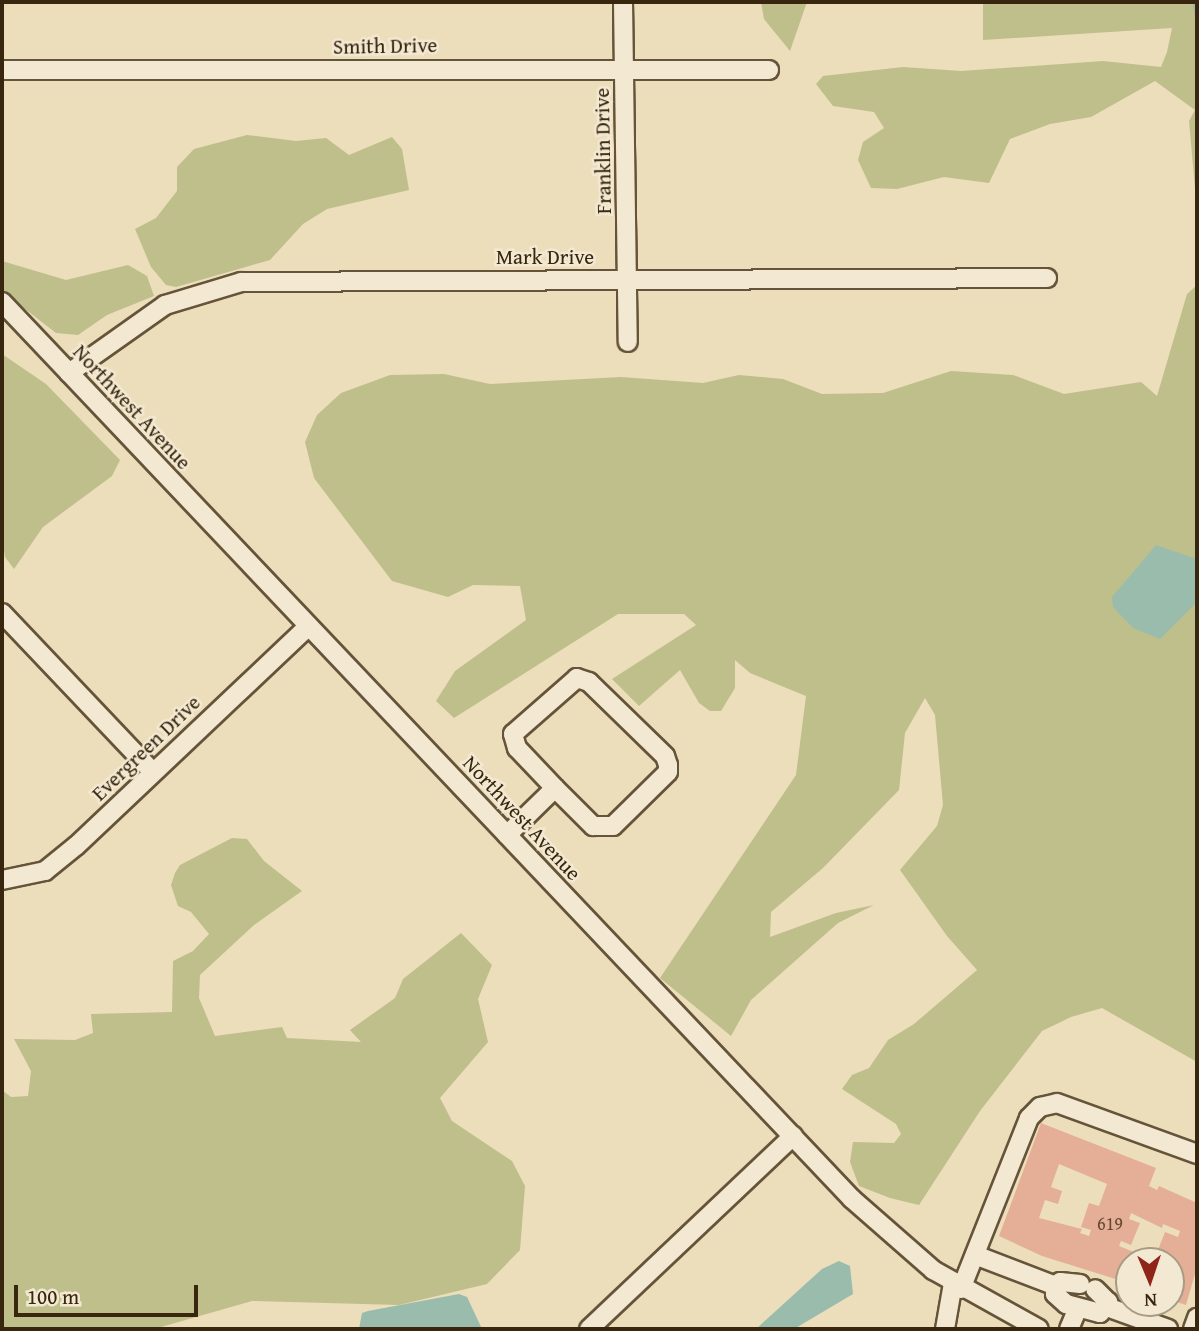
<!DOCTYPE html>
<html>
<head>
<meta charset="utf-8">
<style>
	body { margin:0 }
	#map { position:relative; width:1199px; height:1331px; overflow:hidden; background:#ecddbb; font-family:"Gentium Book Plus",serif }
	div>[style] { position:absolute }
	.green>* { inset:0; background:#bfbf8b }
	.water>* { inset:0; background:#99bcad }
	.stream>* { height:3.5px; margin:-1.75px; padding:0 1.75px; transform-origin:1.75px; border-radius:1.75px; background:#99bcad }
	.building>* { inset:0; background:#e5af97 }
	.roads { filter:drop-shadow(2px 0 #655439) drop-shadow(-2px 0 #655439) drop-shadow(0 2px #655439) drop-shadow(0 -2px #655439) }
	.minor>* { height:18px; margin:-9px; padding:0 9px; transform-origin:9px; border-radius:9px; background:#f3e9d3 }
	span { translate:-50% -50%; white-space:nowrap; text-align:center; line-height:1.15; -webkit-text-stroke:5px #f3e9d3; paint-order:stroke }
	.number-label { font-size:18px; color:#634830 }
	.number-label span { -webkit-text-stroke-width:0 }
	.street-label { font-size:21px; color:#38260e }
	.frame { position:absolute; inset:0; border:4px solid #38260e; pointer-events:none }
	.north { position:absolute; left:1115px; top:1247px; width:70px; height:70px; box-sizing:border-box; background:#f3e9d3; border:2px solid #a89b84; border-radius:50%; rotate:178deg; font-size:19px; font-weight:700; line-height:28px; text-align:center; color:#38260e }
	.north::after { content:''; display:block; margin:auto; width:24px; height:32px; background:#8f2418; clip-path:polygon(50% 0,100% 100%,50% 72%,0 100%) }
	.scale { position:absolute; left:14px; top:1285px; width:184px; height:32px; box-sizing:border-box; border:4px solid #38260e; border-top:0; padding-left:9px; font-size:21px; line-height:24px; white-space:nowrap; color:#38260e; -webkit-text-stroke:5px #f3e9d3; paint-order:stroke }
</style>
</head>
<body>
<div id="map">
	<div class="green">
		<i style="clip-path:polygon(761px 2px,807px 2px,790px 51px,764px 19px)"></i>
		<i style="clip-path:polygon(983px 2px,1197px 2px,1197px 211px,1189px 121px,1195px 110px,1155px 81px,1091px 117px,1050px 124px,1010px 139px,989px 183px,944px 177px,897px 189px,871px 188px,858px 160px,863px 142px,884px 128px,874px 112px,833px 106px,816px 84px,823px 76px,903px 67px,961px 71px,1103px 61px,1161px 67px,1167px 52px,1172px 28px,983px 40px)"></i>
		<i style="clip-path:polygon(247px 135px,296px 141px,326px 138px,349px 155px,392px 137px,402px 149px,409px 190px,327px 209px,303px 224px,270px 260px,176px 287px,166px 285px,151px 267px,135px 229px,156px 218px,177px 191px,177px 167px,194px 149px)"></i>
		<i style="clip-path:polygon(2px 261px,66px 280px,128px 265px,147px 276px,154px 296px,107px 315px,78px 335px,56px 333px,2px 291px)"></i>
		<i style="clip-path:polygon(1197px 285px,1197px 1062px,1102px 1008px,1071px 1017px,1042px 1031px,980px 1111px,919px 1205px,890px 1198px,859px 1186px,850px 1162px,853px 1142px,894px 1143px,901px 1134px,896px 1124px,842px 1089px,852px 1075px,869px 1068px,888px 1040px,914px 1024px,977px 970px,947px 936px,900px 870px,937px 826px,943px 805px,935px 715px,925px 698px,905px 733px,899px 790px,823px 868px,771px 912px,770px 937px,836px 913px,874px 905px,838px 923px,751px 1000px,731px 1036px,660px 978px,796px 775px,806px 696px,750px 673px,735px 660px,735px 688px,721px 711px,710px 711px,699px 703px,680px 670px,639px 706px,612px 679px,696px 625px,684px 614px,618px 614px,454px 718px,436px 701px,455px 671px,526px 620px,520px 586px,473px 585px,448px 597px,392px 581px,314px 478px,305px 442px,317px 415px,341px 393px,390px 375px,444px 374px,490px 384px,621px 377px,703px 383px,739px 375px,783px 379px,822px 394px,883px 393px,951px 371px,1013px 375px,1064px 394px,1141px 382px,1157px 396px,1187px 294px)"></i>
		<i style="clip-path:polygon(2px 354px,46px 384px,120px 460px,112px 476px,43px 527px,14px 569px,5px 557px,2px 539px)"></i>
		<i style="clip-path:polygon(232px 838px,247px 839px,264px 861px,302px 891px,254px 925px,200px 975px,199px 998px,215px 1036px,282px 1027px,287px 1038px,361px 1042px,350px 1030px,395px 998px,403px 979px,461px 933px,492px 965px,478px 999px,488px 1042px,440px 1098px,452px 1121px,512px 1161px,525px 1186px,520px 1250px,487px 1284px,399px 1305px,252px 1301px,154px 1329px,2px 1328px,2px 1090px,11px 1097px,28px 1096px,31px 1071px,14px 1039px,75px 1040px,93px 1033px,91px 1014px,172px 1012px,173px 961px,193px 951px,209px 934px,191px 912px,178px 906px,171px 885px,175px 873px,180px 865px)"></i>
	</div>
	<div class="water">
		<i style="clip-path:polygon(1156px 545px,1197px 559px,1197px 602px,1160px 639px,1133px 628px,1113px 607px,1112px 597px)"></i>
		<i style="clip-path:polygon(839px 1261px,850px 1266px,853px 1294px,794px 1329px,756px 1329px,822px 1269px)"></i>
		<i style="clip-path:polygon(459px 1294px,467px 1297px,482px 1329px,359px 1329px,362px 1313px,368px 1311px)"></i>
	</div>
	<div class="stream">
		<i style="left:1195px;top:2px;width:13px;rotate:81deg"></i>
	</div>
	<div class="building">
		<i style="clip-path:polygon(evenodd,1041px 1123px,1156px 1168px,1149px 1186px,1157px 1190px,1159px 1186px,1197px 1203px,1197px 1267px,1186px 1305px,1171px 1300px,1171px 1261px,1156px 1255px,1165px 1232px,1178px 1237px,1180px 1231px,1163px 1224px,1162px 1228px,1131px 1213px,1129px 1219px,1140px 1223px,1131px 1245px,1121px 1241px,1119px 1246px,1156px 1261px,1129px 1261px,1129px 1289px,1120px 1286px,1122px 1281px,1042px 1256px,999px 1236px,1041px 1123px,1059px 1164px,1107px 1184px,1099px 1206px,1089px 1203px,1081px 1227px,1091px 1230px,1089px 1236px,1080px 1233px,1082px 1229px,1039px 1218px,1045px 1200px,1058px 1204px,1062px 1191px,1051px 1187px,1059px 1164px)"></i>
	</div>
	<div class="roads">
		<div class="minor">
			<i style="left:623px;top:2px;width:340px;rotate:89.2deg"></i>
			<i style="left:2px;top:70px;width:767px"></i>
			<i style="left:2px;top:302px;width:1236px;rotate:46.54deg"></i>
			<i style="left:852px;top:1199px;width:108px;rotate:41.2deg"></i>
			<i style="left:933px;top:1270px;width:121px;rotate:29.1deg"></i>
			<i style="left:69px;top:373px;width:118px;rotate:-35.3deg"></i>
			<i style="left:165px;top:305px;width:79px;rotate:-16.8deg"></i>
			<i style="left:241px;top:282px;width:806px;rotate:-0.28deg"></i>
			<i style="left:2px;top:613px;width:219px;rotate:46.5deg"></i>
			<i style="left:507px;top:835px;width:67px;rotate:-44.4deg"></i>
			<i style="left:555px;top:788px;width:54px;rotate:45deg"></i>
			<i style="left:593px;top:826px;width:20px"></i>
			<i style="left:613px;top:826px;width:77px;rotate:-44.5deg"></i>
			<i style="left:668px;top:772px;width:7px;rotate:-90deg"></i>
			<i style="left:668px;top:765px;width:9px;rotate:-108deg"></i>
			<i style="left:665px;top:756px;width:106px;rotate:-135.8deg"></i>
			<i style="left:589px;top:682px;width:13px;rotate:-162deg"></i>
			<i style="left:577px;top:678px;width:85px;rotate:138.8deg"></i>
			<i style="left:513px;top:734px;width:15px;rotate:74deg"></i>
			<i style="left:517px;top:748px;width:55px;rotate:46.5deg"></i>
			<i style="left:2px;top:880px;width:44px;rotate:-11.8deg"></i>
			<i style="left:45px;top:871px;width:40px;rotate:-39deg"></i>
			<i style="left:76px;top:846px;width:320px;rotate:-43.4deg"></i>
			<i style="left:975px;top:1255px;width:87px;rotate:20.9deg"></i>
			<i style="left:1080px;top:1284px;width:20px;rotate:-174deg"></i>
			<i style="left:1060px;top:1282px;width:13px;rotate:113deg"></i>
			<i style="left:1055px;top:1294px;width:15px;rotate:42deg"></i>
			<i style="left:1066px;top:1304px;width:35px;rotate:15deg"></i>
			<i style="left:1100px;top:1313px;width:14px;rotate:-54deg"></i>
			<i style="left:1108px;top:1302px;width:18px;rotate:-135deg"></i>
			<i style="left:961px;top:1289px;width:184px;rotate:-68.3deg"></i>
			<i style="left:1029px;top:1118px;width:16px;rotate:-45deg"></i>
			<i style="left:1040px;top:1107px;width:17px;rotate:-13deg"></i>
			<i style="left:1057px;top:1103px;width:149px;rotate:20deg"></i>
			<i style="left:1107px;top:1307px;width:65px;rotate:19.8deg"></i>
			<i style="left:589px;top:1329px;width:281px;rotate:-43.4deg"></i>
			<i style="left:945px;top:1329px;width:47px;rotate:-80.1deg"></i>
			<i style="left:1069px;top:1329px;width:23px;rotate:-67deg"></i>
			<i style="left:1193px;top:1329px;width:12px;rotate:-70deg"></i>
		</div>
	</div>
	<div class="number-label">
		<span style="left:1110px;top:1224px">619</span>
	</div>
	<div class="street-label">
		<span style="left:385px;top:46px;rotate:-1deg">Smith Drive</span>
		<span style="left:603px;top:151px;rotate:-91deg">Franklin Drive</span>
		<span style="left:545px;top:257px">Mark Drive</span>
		<span style="left:132px;top:407px;rotate:47deg">Northwest Avenue</span>
		<span style="left:146px;top:748px;rotate:-44deg">Evergreen Drive</span>
		<span style="left:522px;top:818px;rotate:47deg">Northwest Avenue</span>
	</div>
	<div class="frame"></div>
	<div class="north">N</div>
	<div class="scale">100 m</div>
</div>
</body>
</html>
